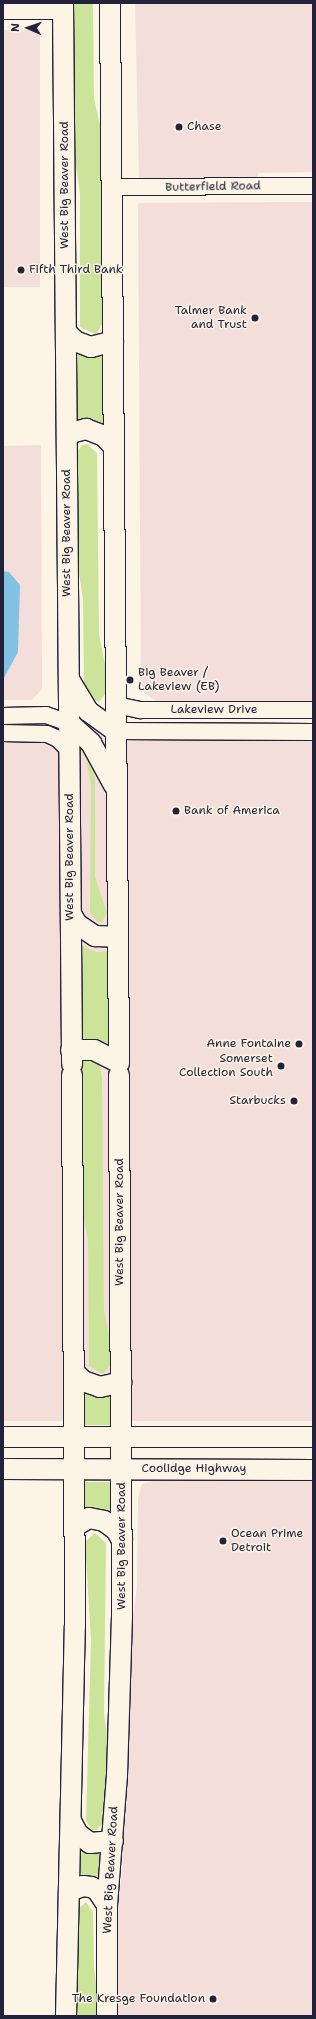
<!DOCTYPE html>
<html>
<head>
<meta charset="utf-8">
<style>
	body { margin:0 }
	#map { position:relative; width:316px; height:2019px; overflow:hidden; background:#fcf5e5; font-family:"Shantell Sans",sans-serif }
	div>[style] { position:absolute }
	.built>* { inset:0; background:#f4deda; transform-origin:0 0 }
	.green>* { inset:0; background:#cce49a }
	.water>* { inset:0; background:#84c2e4 }
	.roads { filter:drop-shadow(1px 0 #22223b) drop-shadow(-1px 0 #22223b) drop-shadow(0 1px #22223b) drop-shadow(0 -1px #22223b) }
	.minor>* { height:16px; margin:-8px; padding:0 8px; transform-origin:8px; border-radius:8px; background:#fcf5e5 }
	.major>* { height:20px; margin:-10px; padding:0 10px; transform-origin:10px; border-radius:10px; background:#fcf5e5 }
	.dots>* { width:11px; height:11px; translate:-50% -50%; box-sizing:border-box; border:2px solid #fcf5e5; border-radius:50% }
	span { translate:-50% -50%; white-space:nowrap; text-align:center; line-height:1.15; -webkit-text-stroke:3px #fcf5e5; paint-order:stroke }
	.poi-label { font-size:12px; color:#22223b }
	.left { translate:0 -50%; text-align:left }
	.right { translate:-100% -50%; text-align:right }
	.street-label { font-size:12px; color:#22223b }
	.frame { position:absolute; inset:0; border:4px solid #22223b; pointer-events:none }
	.north { position:absolute; left:8px; top:8px; width:40px; height:40px; -webkit-text-stroke:3px #fcf5e5; paint-order:stroke; rotate:272deg; font-size:11px; font-weight:700; line-height:16px; text-align:center; color:#22223b }
	.north::after { content:''; display:block; margin:auto; width:14px; height:18px; background:#22223b; clip-path:polygon(50% 0,100% 100%,50% 72%,0 100%) }
</style>
</head>
<body>
<div id="map">
	<div class="built">
		<i style="clip-path:polygon(135px 3px,313px 3px,313px 172px,258px 173px,258px 179px,139px 179px)"></i>
		<i style="left:40px;top:30px;width:257px;height:37px;rotate:90deg"></i>
		<i style="clip-path:polygon(313px 202px,313px 701px,156px 701px,141px 690px,138px 203px)"></i>
		<i style="clip-path:polygon(41px 445px,42px 689px,32px 700px,3px 700px,3px 446px)"></i>
		<i style="left:313px;top:736px;width:685px;height:310px;rotate:90deg"></i>
		<i style="clip-path:polygon(155px 1480px,313px 1480px,313px 2016px,114px 2016px,114px 1927px,122px 1875px,132px 1624px,137px 1587px,138px 1499px,142px 1484px)"></i>
	</div>
	<div class="green">
		<i style="clip-path:polygon(73px 3px,93px 3px,94px 98px,102px 134px,105px 325px,101px 325px,97px 335px,80px 327px,80px 194px,75px 158px)"></i>
		<i style="clip-path:polygon(76px 351px,89px 356px,103px 356px,104px 424px,100px 426px,75px 421px)"></i>
		<i style="clip-path:polygon(87px 444px,97px 453px,99px 634px,106px 669px,106px 693px,99px 702px,86px 696px,84px 684px,83px 599px,77px 562px,77px 453px,82px 445px)"></i>
		<i style="clip-path:polygon(81px 745px,93px 767px,95px 779px,95px 877px,107px 913px,102px 922px,97px 922px,90px 912px,91px 785px,86px 759px,78px 747px)"></i>
		<i style="clip-path:polygon(82px 945px,96px 952px,108px 951px,109px 1046px,80px 1041px)"></i>
		<i style="clip-path:polygon(93px 1058px,99px 1062px,102px 1077px,104px 1311px,111px 1345px,111px 1365px,103px 1374px,89px 1366px,88px 1240px,81px 1205px,81px 1062px)"></i>
		<i style="clip-path:polygon(86px 1391px,111px 1396px,110px 1425px,85px 1425px,83px 1392px)"></i>
		<i style="clip-path:polygon(84px 1482px,111px 1482px,112px 1516px,84px 1510px)"></i>
		<i style="clip-path:polygon(95px 1533px,106px 1543px,104px 1712px,108px 1745px,104px 1822px,97px 1830px,92px 1830px,86px 1821px,91px 1640px,85px 1542px)"></i>
		<i style="clip-path:polygon(82px 1851px,90px 1854px,100px 1854px,99px 1881px,78px 1877px)"></i>
		<i style="clip-path:polygon(86px 1902px,93px 1912px,94px 1968px,100px 2016px,76px 2016px,78px 1909px)"></i>
	</div>
	<div class="water">
		<i style="clip-path:polygon(3px 571px,9px 572px,20px 585px,18px 652px,4px 678px)"></i>
	</div>
	<div class="roads">
		<div class="minor">
			<i style="left:3px;top:11px;width:60px"></i>
			<i style="left:112px;top:187px;width:201px;rotate:-0.3deg"></i>
			<i style="left:116px;top:705px;width:25px;rotate:12deg"></i>
			<i style="left:140px;top:710px;width:173px"></i>
			<i style="left:3px;top:716px;width:43px;rotate:-1.3deg"></i>
			<i style="left:46px;top:715px;width:24px;rotate:19deg"></i>
			<i style="left:116px;top:731px;width:197px;rotate:0.3deg"></i>
			<i style="left:3px;top:733px;width:44px;rotate:1.3deg"></i>
			<i style="left:47px;top:734px;width:12px;rotate:24deg"></i>
			<i style="left:58px;top:739px;width:16px;rotate:45deg"></i>
		</div>
		<div class="major">
			<i style="left:63px;top:3px;width:1061px;rotate:89.51deg"></i>
			<i style="left:110px;top:3px;width:1060px;rotate:89.51deg"></i>
			<i style="left:66px;top:332px;width:13px;rotate:45deg"></i>
			<i style="left:75px;top:341px;width:17px;rotate:21deg"></i>
			<i style="left:91px;top:347px;width:23px;rotate:-15deg"></i>
			<i style="left:67px;top:434px;width:20px;rotate:-15deg"></i>
			<i style="left:86px;top:429px;width:19px;rotate:21deg"></i>
			<i style="left:104px;top:436px;width:15px;rotate:48deg"></i>
			<i style="left:70px;top:681px;width:35px;rotate:59deg"></i>
			<i style="left:88px;top:711px;width:34px;rotate:36deg"></i>
			<i style="left:69px;top:723px;width:30px;rotate:42deg"></i>
			<i style="left:91px;top:743px;width:48px;rotate:61.3deg"></i>
			<i style="left:71px;top:914px;width:12px;rotate:59deg"></i>
			<i style="left:77px;top:924px;width:22px;rotate:34deg"></i>
			<i style="left:95px;top:936px;width:23px;rotate:2deg"></i>
			<i style="left:71px;top:1050px;width:23px"></i>
			<i style="left:94px;top:1050px;width:28px;rotate:27deg"></i>
			<i style="left:74px;top:1372px;width:13px;rotate:45deg"></i>
			<i style="left:83px;top:1381px;width:18px;rotate:19deg"></i>
			<i style="left:100px;top:1387px;width:22px;rotate:-13deg"></i>
			<i style="left:3px;top:1437px;width:310px"></i>
			<i style="left:3px;top:1469px;width:310px;rotate:0.2deg"></i>
			<i style="left:75px;top:1526px;width:16px;rotate:-30deg"></i>
			<i style="left:89px;top:1518px;width:15px;rotate:11deg"></i>
			<i style="left:104px;top:1521px;width:15px;rotate:37deg"></i>
			<i style="left:116px;top:1530px;width:12px;rotate:59deg"></i>
			<i style="left:71px;top:1821px;width:15px;rotate:62deg"></i>
			<i style="left:78px;top:1834px;width:15px;rotate:37deg"></i>
			<i style="left:90px;top:1843px;width:23px;rotate:-5deg"></i>
			<i style="left:70px;top:1891px;width:14px;rotate:-21deg"></i>
			<i style="left:83px;top:1886px;width:8px;rotate:7deg"></i>
			<i style="left:91px;top:1887px;width:7px;rotate:27deg"></i>
			<i style="left:97px;top:1890px;width:18px;rotate:56deg"></i>
			<i style="left:66px;top:2016px;width:390px;rotate:-88.7deg"></i>
			<i style="left:75px;top:1626px;width:551px;rotate:-90.31deg"></i>
			<i style="left:107px;top:2016px;width:111px;rotate:-90deg"></i>
			<i style="left:107px;top:1905px;width:130px;rotate:-85.6deg"></i>
			<i style="left:117px;top:1775px;width:159px;rotate:-88.2deg"></i>
			<i style="left:122px;top:1616px;width:541px;rotate:-90.32deg"></i>
		</div>
	</div>
	<div class="dots">
		<i style="left:179px;top:127px;background:#22223b"></i>
		<i style="left:21px;top:270px;background:#22223b"></i>
		<i style="left:255px;top:318px;background:#22223b"></i>
		<i style="left:130px;top:680px;background:#22223b"></i>
		<i style="left:176px;top:811px;background:#22223b"></i>
		<i style="left:299px;top:1044px;background:#22223b"></i>
		<i style="left:281px;top:1066px;background:#22223b"></i>
		<i style="left:294px;top:1101px;background:#22223b"></i>
		<i style="left:223px;top:1541px;background:#22223b"></i>
		<i style="left:213px;top:1999px;background:#22223b"></i>
	</div>
	<div class="poi-label">
		<span class="left" style="left:187px;top:127px">Chase</span>
		<span class="left" style="left:29px;top:270px">Fifth Third Bank</span>
		<span class="right" style="left:247px;top:318px">Talmer Bank<br>and Trust</span>
		<span class="left" style="left:138px;top:680px">Big Beaver /<br>Lakeview (EB)</span>
		<span class="left" style="left:184px;top:811px">Bank of America</span>
		<span class="right" style="left:291px;top:1044px">Anne Fontaine</span>
		<span class="right" style="left:273px;top:1066px">Somerset<br>Collection South</span>
		<span class="right" style="left:286px;top:1101px">Starbucks</span>
		<span class="left" style="left:231px;top:1541px">Ocean Prime<br>Detroit</span>
		<span class="right" style="left:205px;top:1999px">The Kresge Foundation</span>
	</div>
	<div class="street-label">
		<span style="left:65px;top:185px;rotate:-90deg">West Big Beaver Road</span>
		<span style="left:213px;top:187px;rotate:-1deg">Butterfield Road</span>
		<span style="left:67px;top:533px;rotate:-90deg">West Big Beaver Road</span>
		<span style="left:214px;top:710px">Lakeview Drive</span>
		<span style="left:70px;top:857px;rotate:-90deg">West Big Beaver Road</span>
		<span style="left:120px;top:1222px;rotate:-90deg">West Big Beaver Road</span>
		<span style="left:194px;top:1469px">Coolidge Highway</span>
		<span style="left:122px;top:1546px;rotate:-90deg">West Big Beaver Road</span>
		<span style="left:111px;top:1870px;rotate:-87deg">West Big Beaver Road</span>
	</div>
	<div class="frame"></div>
	<div class="north">N</div>
</div>
</body>
</html>
